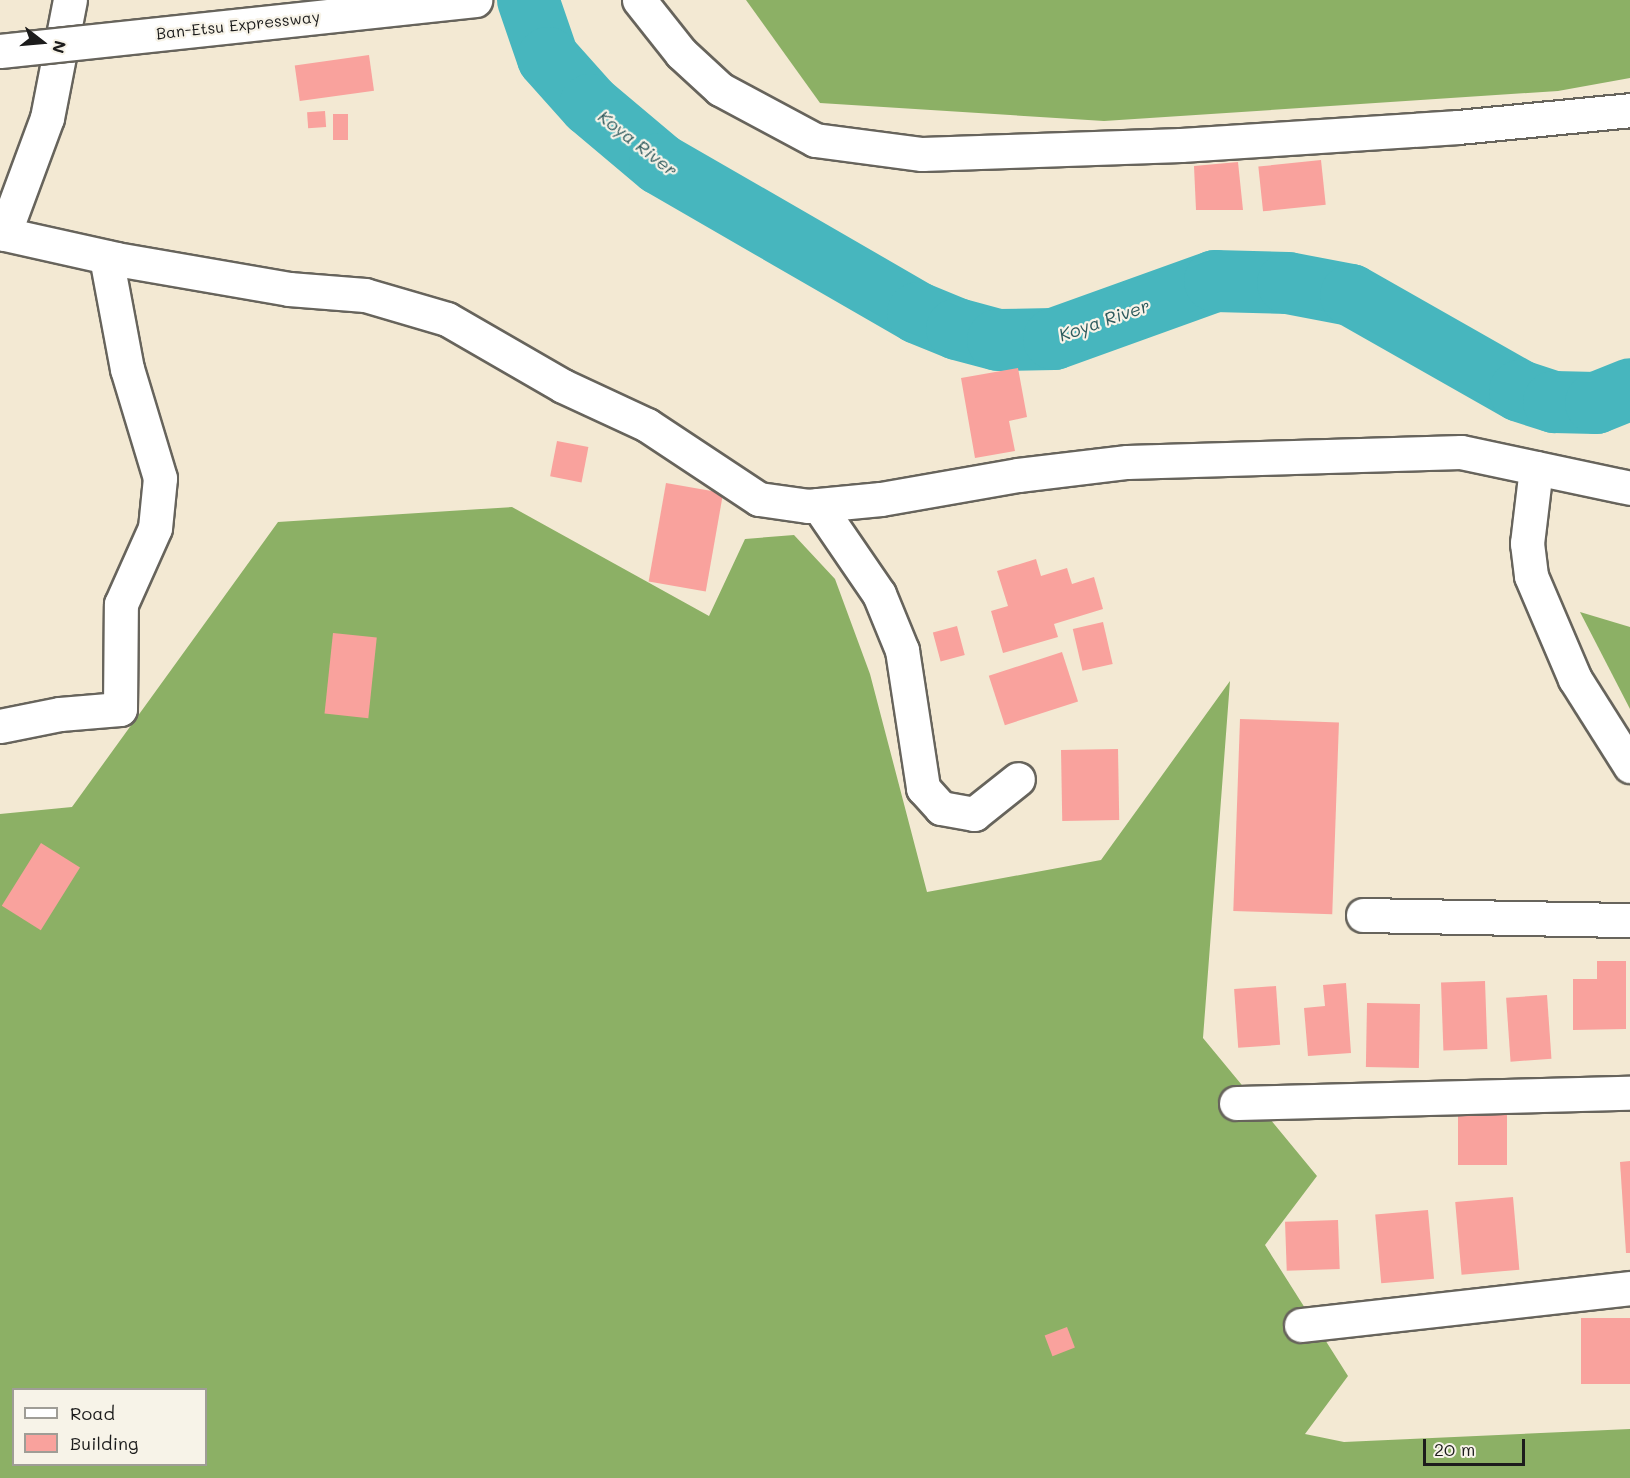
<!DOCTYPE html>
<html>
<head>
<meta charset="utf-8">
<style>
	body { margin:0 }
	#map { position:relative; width:1630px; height:1478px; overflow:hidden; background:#f3e9d3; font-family:Mali,sans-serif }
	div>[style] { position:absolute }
	.forest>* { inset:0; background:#8cb065 }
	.river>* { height:62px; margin:-31px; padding:0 31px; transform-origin:31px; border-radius:31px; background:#47b6be }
	.building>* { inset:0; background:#f9a29d; transform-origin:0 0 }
	.roads { filter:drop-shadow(2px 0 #67645c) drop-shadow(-2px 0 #67645c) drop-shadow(0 2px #67645c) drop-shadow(0 -2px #67645c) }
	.minor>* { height:33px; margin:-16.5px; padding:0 16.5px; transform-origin:16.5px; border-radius:16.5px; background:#fff }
	.bridges { filter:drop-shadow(2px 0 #67645c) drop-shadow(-2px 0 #67645c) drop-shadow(0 2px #67645c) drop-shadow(0 -2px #67645c) }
	.highway-bridge>* { height:33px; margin:-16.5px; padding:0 16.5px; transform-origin:16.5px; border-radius:16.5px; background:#fff }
	span { translate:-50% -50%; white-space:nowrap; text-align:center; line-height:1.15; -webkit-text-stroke:4.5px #f7f3e8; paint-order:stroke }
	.street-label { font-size:16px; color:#1c1c1c }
	.water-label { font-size:18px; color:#2d5a5d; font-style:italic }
	.legend { position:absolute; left:12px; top:1388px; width:195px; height:78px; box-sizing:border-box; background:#f7f3e8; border:2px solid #9f9d96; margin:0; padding:8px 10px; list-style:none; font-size:18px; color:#1c1c1c }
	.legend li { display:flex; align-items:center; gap:12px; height:30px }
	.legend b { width:30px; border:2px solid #9f9d96 }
	.north { position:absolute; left:12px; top:12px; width:60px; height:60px; -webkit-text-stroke:4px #f7f3e8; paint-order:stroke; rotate:106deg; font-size:16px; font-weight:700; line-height:24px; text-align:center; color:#1c1c1c }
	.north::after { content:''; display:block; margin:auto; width:21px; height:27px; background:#1c1c1c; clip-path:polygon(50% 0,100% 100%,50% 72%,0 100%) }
	.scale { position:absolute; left:1423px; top:1439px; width:102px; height:27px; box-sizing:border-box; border:3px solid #1c1c1c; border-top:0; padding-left:8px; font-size:18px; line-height:21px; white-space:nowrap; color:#1c1c1c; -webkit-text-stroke:4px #f7f3e8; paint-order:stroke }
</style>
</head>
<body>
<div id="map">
	<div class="forest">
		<i style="clip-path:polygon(746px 0,1630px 0,1630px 78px,1558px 91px,1104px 121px,820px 103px)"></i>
		<i style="clip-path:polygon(evenodd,512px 507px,709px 616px,745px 539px,794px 535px,835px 579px,870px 674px,927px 892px,1101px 860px,1230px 681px,1203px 1038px,1317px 1176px,1265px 1245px,1348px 1376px,1305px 1434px,1344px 1442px,1630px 1429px,1630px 1478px,0 1478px,0 814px,72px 807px,278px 522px,512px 507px,14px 1390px,206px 1390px,206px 1464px,14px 1464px,14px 1390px)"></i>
		<i style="clip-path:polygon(1580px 612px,1630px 627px,1630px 709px)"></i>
	</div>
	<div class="river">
		<i style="left:528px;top:0;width:61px;rotate:71deg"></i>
		<i style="left:548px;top:58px;width:63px;rotate:48.2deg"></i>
		<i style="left:590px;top:105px;width:92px;rotate:40.1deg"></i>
		<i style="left:660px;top:164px;width:298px;rotate:30deg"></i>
		<i style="left:918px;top:313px;width:42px;rotate:22.3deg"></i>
		<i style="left:957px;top:329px;width:42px;rotate:15deg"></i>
		<i style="left:998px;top:340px;width:56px;rotate:-1deg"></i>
		<i style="left:1054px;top:339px;width:171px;rotate:-19.8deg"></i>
		<i style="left:1215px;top:281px;width:73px;rotate:1.6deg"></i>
		<i style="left:1288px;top:283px;width:64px;rotate:10.8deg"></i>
		<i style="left:1351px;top:295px;width:194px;rotate:29.6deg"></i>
		<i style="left:1520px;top:391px;width:36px;rotate:18deg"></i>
		<i style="left:1554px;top:402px;width:42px;rotate:1.4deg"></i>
		<i style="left:1596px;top:403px;width:37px;rotate:-22deg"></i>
	</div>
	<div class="building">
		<i style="left:369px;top:55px;width:36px;height:75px;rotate:82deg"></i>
		<i style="left:325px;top:111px;width:16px;height:18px;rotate:86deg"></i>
		<i style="left:348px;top:114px;width:26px;height:15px;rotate:90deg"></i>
		<i style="left:1321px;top:160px;width:45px;height:63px;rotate:84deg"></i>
		<i style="clip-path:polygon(1238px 162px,1243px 210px,1196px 210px,1194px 166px)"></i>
		<i style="clip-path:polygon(1018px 368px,1027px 417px,1009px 421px,1015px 451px,975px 458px,961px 378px)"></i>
		<i style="left:557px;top:441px;width:32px;height:36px;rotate:11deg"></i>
		<i style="left:666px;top:483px;width:58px;height:100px;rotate:10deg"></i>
		<i style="clip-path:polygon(1036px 559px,1041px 576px,1067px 568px,1072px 584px,1094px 577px,1103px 609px,1054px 624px,1058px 637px,1003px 653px,991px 611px,1008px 606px,997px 571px)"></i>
		<i style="left:1103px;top:622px;width:43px;height:31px;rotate:77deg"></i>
		<i style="left:957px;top:626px;width:30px;height:25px;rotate:75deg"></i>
		<i style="left:333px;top:633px;width:44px;height:81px;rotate:6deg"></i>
		<i style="left:1062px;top:652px;width:52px;height:77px;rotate:72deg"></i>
		<i style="left:1240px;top:719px;width:99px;height:192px;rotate:2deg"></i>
		<i style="left:1118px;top:749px;width:71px;height:57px;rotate:89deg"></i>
		<i style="left:41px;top:843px;width:46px;height:74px;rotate:32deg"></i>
		<i style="clip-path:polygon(1597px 961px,1626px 961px,1626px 1029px,1573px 1030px,1573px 979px,1597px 979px)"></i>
		<i style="left:1485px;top:981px;width:68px;height:44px;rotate:88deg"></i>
		<i style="clip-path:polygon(1346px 983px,1351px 1053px,1308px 1056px,1304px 1008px,1325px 1006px,1323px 985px)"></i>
		<i style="left:1276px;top:986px;width:59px;height:42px;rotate:86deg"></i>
		<i style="left:1547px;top:995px;width:64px;height:41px;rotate:86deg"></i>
		<i style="left:1367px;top:1003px;width:53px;height:64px;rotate:1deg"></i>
		<i style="left:1458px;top:1103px;width:49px;height:62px"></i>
		<i style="clip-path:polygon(1630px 1161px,1630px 1253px,1626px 1253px,1620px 1162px)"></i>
		<i style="left:1513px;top:1197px;width:73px;height:58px;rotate:85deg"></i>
		<i style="left:1428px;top:1210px;width:69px;height:53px;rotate:85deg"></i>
		<i style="left:1338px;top:1220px;width:49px;height:53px;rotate:88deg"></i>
		<i style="left:1630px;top:1318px;width:66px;height:49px;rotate:90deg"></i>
		<i style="left:1067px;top:1327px;width:22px;height:24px;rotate:69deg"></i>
	</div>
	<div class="roads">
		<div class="minor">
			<i style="left:639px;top:0;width:68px;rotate:51.6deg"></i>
			<i style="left:681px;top:53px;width:53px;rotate:42.7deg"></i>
			<i style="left:720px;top:89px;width:108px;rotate:28.2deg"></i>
			<i style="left:815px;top:140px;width:108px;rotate:7.5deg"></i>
			<i style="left:922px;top:154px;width:259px;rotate:-2deg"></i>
			<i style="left:1181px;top:145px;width:278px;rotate:-3.7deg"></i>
			<i style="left:1458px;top:127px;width:173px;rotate:-5.6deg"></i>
			<i style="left:0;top:233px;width:119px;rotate:12.6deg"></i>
			<i style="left:116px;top:259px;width:176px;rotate:9.8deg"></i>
			<i style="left:289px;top:289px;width:76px;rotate:4.5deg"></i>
			<i style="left:365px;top:295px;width:85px;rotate:16.3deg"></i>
			<i style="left:447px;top:319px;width:134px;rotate:30deg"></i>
			<i style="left:563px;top:386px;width:93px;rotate:24.9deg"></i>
			<i style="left:647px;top:425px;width:134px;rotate:33.5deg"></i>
			<i style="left:759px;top:499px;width:49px;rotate:8.1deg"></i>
			<i style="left:808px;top:506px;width:73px;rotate:-5.5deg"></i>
			<i style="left:881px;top:499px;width:139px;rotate:-9.9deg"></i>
			<i style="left:1018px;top:475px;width:110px;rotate:-6.8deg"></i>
			<i style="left:1127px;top:462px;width:334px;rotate:-1.7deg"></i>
			<i style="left:1461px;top:452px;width:173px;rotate:12deg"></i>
			<i style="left:4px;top:234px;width:124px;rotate:-69.7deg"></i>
			<i style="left:47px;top:118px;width:120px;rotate:-79deg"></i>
			<i style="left:1536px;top:468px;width:76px;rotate:96.8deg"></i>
			<i style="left:1527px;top:543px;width:33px;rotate:83deg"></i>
			<i style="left:1531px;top:576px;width:112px;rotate:66.9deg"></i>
			<i style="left:1575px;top:679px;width:103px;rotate:57.7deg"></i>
			<i style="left:818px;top:505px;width:108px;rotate:55.6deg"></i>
			<i style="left:879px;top:594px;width:61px;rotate:67.7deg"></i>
			<i style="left:902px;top:650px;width:140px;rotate:81.3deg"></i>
			<i style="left:923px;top:788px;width:27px;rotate:48deg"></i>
			<i style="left:941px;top:808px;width:34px;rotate:10deg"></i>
			<i style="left:974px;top:814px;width:56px;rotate:-38.5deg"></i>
			<i style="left:0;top:726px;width:61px;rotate:-11.3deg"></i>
			<i style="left:60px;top:714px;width:60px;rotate:-4.8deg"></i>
			<i style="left:120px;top:709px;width:105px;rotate:-89.5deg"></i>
			<i style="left:121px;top:604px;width:83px;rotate:-65.9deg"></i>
			<i style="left:155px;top:528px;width:50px;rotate:-84.3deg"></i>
			<i style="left:160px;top:478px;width:114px;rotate:-106.8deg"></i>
			<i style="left:127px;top:369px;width:114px;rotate:-100.6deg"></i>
			<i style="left:1363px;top:915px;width:267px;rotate:1.1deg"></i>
			<i style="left:1236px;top:1103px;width:394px;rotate:-1.5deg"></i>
			<i style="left:1301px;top:1325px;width:331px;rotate:-6.4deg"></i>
		</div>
	</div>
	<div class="bridges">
		<div class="highway-bridge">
			<i style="left:0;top:51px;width:478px;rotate:-6.1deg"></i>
		</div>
	</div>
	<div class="street-label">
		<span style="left:238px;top:25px;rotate:-6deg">Ban-Etsu Expressway</span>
	</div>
	<div class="water-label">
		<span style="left:638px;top:143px;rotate:38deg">Koya River</span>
		<span style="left:1104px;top:320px;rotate:-19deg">Koya River</span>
	</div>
	<ul class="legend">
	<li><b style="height:8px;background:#fff"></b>Road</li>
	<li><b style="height:16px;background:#f9a29d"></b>Building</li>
	</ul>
	<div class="north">N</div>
	<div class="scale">20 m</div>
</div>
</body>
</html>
